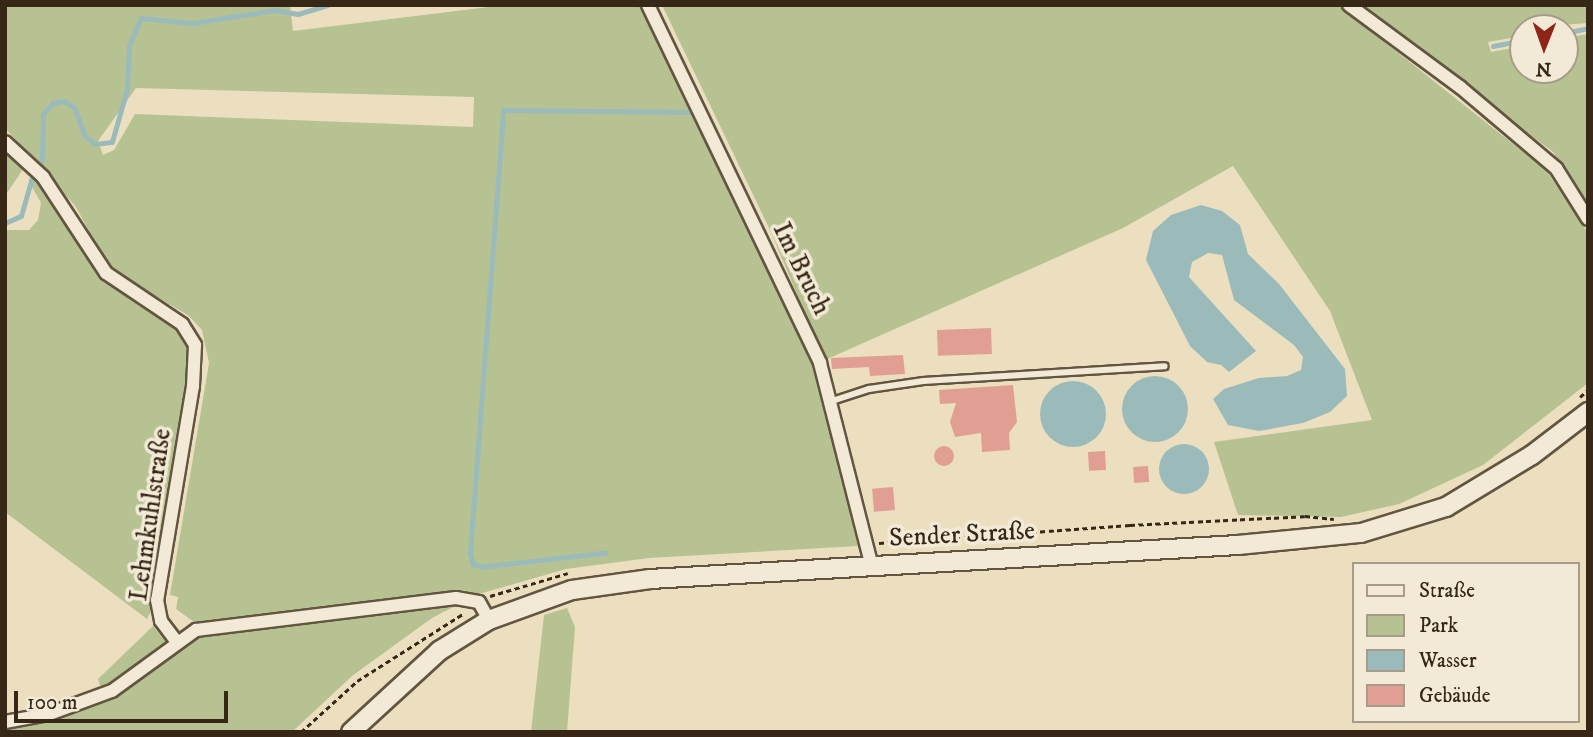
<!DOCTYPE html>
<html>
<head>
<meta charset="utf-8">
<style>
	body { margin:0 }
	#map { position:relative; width:1593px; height:737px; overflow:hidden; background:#ebdfc0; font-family:"IM FELL DW Pica",serif }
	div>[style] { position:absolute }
	.green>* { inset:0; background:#b7c292 }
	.water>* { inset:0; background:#9bbbbb }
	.round { border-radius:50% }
	.stream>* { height:4.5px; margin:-2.25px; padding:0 2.25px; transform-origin:2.25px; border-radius:2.25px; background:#9bbbbb }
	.building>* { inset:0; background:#e19f93; transform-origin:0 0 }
	.path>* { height:2.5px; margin-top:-1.25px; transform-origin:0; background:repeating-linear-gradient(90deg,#362716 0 5px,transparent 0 8.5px) }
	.roads { filter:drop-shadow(2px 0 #635540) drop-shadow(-2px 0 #635540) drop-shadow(0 2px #635540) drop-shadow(0 -2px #635540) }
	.service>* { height:6px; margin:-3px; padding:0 3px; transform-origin:3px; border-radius:3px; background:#f2ead6 }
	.minor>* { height:12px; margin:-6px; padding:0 6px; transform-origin:6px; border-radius:6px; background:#f2ead6 }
	.secondary>* { height:18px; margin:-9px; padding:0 9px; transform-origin:9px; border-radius:9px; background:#f2ead6 }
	span { translate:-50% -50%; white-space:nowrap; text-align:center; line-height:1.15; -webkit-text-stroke:7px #f2ead6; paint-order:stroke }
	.street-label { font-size:26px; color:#362716 }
	.frame { position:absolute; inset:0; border:7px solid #362716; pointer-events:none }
	.legend { position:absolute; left:1352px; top:562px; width:228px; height:161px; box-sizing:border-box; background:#f2ead6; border:2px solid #a79c89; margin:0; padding:9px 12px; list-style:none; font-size:21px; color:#362716 }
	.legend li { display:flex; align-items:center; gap:14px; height:35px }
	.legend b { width:35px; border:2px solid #a79c89 }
	.north { position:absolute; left:1509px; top:14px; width:70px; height:70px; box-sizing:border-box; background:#f2ead6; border:2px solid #a79c89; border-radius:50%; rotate:181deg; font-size:19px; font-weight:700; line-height:28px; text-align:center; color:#362716 }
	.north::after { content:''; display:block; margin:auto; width:24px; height:32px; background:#8f2418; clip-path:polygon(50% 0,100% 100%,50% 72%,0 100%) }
	.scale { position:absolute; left:14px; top:691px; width:214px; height:32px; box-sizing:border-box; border:4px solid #362716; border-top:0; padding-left:9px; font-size:21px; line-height:24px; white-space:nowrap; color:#362716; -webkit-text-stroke:5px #f2ead6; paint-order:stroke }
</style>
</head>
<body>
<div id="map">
	<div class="green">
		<i style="clip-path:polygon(evenodd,5px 5px,290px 5px,293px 31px,505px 5px,640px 5px,813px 364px,858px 546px,649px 558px,566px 569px,479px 594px,462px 590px,197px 624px,176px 609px,178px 597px,170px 595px,209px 363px,202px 330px,189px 316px,109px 268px,76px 207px,5px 128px,5px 5px,136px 88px,474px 97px,473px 127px,135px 114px,114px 150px,103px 155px,98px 141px,136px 88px)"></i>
		<i style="clip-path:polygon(662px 5px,1338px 5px,1546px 170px,1588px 233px,1588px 383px,1483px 465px,1399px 504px,1341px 517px,1238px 515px,1214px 442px,1372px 420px,1330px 311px,1233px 166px,1123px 228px,825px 360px,769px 228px)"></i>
		<i style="clip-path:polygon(1357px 5px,1588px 5px,1588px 23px,1523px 28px,1523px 36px,1488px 42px,1491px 52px,1523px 46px,1523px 70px,1565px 70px,1565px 38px,1588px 34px,1588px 208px,1553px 152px)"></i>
		<i style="clip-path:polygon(5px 151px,23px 169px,5px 196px)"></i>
		<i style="clip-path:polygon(35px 177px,62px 210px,99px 275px,176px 328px,187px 348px,189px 364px,150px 599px,152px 609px,147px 619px,5px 512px,5px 230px,29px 230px,38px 220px,41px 203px,31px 185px)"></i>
		<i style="clip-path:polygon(459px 604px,432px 618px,352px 676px,292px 732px,5px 732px,5px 728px,50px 720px,115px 698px,198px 636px)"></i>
		<i style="clip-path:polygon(567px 608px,575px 627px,567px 732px,531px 732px,544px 615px)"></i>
		<i style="clip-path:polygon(153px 626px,166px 642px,102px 692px,98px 679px)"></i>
	</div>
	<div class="water">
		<i style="clip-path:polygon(1201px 205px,1222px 211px,1240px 225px,1248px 254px,1279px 284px,1345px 369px,1347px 396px,1330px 412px,1303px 423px,1259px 431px,1228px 425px,1213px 399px,1224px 389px,1259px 378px,1287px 376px,1301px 370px,1303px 357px,1294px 345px,1234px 300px,1222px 255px,1208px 253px,1192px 262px,1189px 277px,1256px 351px,1229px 372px,1221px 365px,1207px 362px,1190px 346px,1146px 260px,1153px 231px,1171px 215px)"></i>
		<i class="round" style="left:1122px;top:376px;width:66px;height:66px"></i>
		<i class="round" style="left:1040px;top:381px;width:66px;height:66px"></i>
		<i class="round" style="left:1159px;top:444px;width:50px;height:50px"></i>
	</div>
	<div class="stream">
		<i style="left:1565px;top:33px;width:24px;rotate:-12deg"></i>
		<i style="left:1493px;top:46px;width:31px;rotate:-11deg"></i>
		<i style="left:5px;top:223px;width:17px;rotate:-24deg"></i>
		<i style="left:21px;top:216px;width:37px;rotate:-74deg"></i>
		<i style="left:31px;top:180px;width:24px;rotate:-62deg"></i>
		<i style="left:42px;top:159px;width:45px;rotate:-88.7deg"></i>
		<i style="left:43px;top:114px;width:15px;rotate:-48deg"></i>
		<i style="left:53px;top:103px;width:11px;rotate:-10deg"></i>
		<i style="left:64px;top:101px;width:13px;rotate:32deg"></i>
		<i style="left:75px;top:108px;width:29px;rotate:70deg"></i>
		<i style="left:85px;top:135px;width:13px;rotate:42deg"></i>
		<i style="left:95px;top:144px;width:17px;rotate:-7deg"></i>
		<i style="left:112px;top:142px;width:55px;rotate:-74.2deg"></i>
		<i style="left:127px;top:89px;width:43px;rotate:-87.3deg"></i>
		<i style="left:129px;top:46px;width:30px;rotate:-67deg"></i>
		<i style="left:141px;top:18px;width:52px;rotate:5.5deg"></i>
		<i style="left:193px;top:23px;width:83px;rotate:-9deg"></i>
		<i style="left:275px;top:10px;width:23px;rotate:10deg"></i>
		<i style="left:298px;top:14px;width:31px;rotate:-17deg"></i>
		<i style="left:606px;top:553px;width:124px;rotate:173.5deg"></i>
		<i style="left:483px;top:567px;width:10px;rotate:-169deg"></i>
		<i style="left:473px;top:565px;width:12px;rotate:-104deg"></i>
		<i style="left:470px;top:553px;width:444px;rotate:-85.7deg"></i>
		<i style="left:503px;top:110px;width:187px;rotate:0.6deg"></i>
	</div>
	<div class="building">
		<i style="left:991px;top:328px;width:26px;height:54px;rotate:88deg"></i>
		<i style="clip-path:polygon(903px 355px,905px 374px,870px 376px,869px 367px,832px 369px,831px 358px)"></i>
		<i style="clip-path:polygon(1013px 385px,1017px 422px,1009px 433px,1010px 450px,982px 452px,981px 433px,955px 437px,950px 422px,956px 403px,940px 404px,939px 390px)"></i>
		<i class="round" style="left:934px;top:446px;width:20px;height:20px"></i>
		<i style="left:1105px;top:451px;width:19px;height:17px;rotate:87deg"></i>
		<i style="left:1148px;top:466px;width:16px;height:15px;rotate:86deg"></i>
		<i style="left:893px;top:487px;width:23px;height:21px;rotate:85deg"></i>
	</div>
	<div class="path">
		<i style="left:1580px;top:397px;width:11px;rotate:-41deg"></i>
		<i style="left:879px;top:543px;width:252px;rotate:-4.1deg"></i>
		<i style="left:1130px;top:525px;width:175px;rotate:-2.9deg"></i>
		<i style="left:1305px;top:516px;width:29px;rotate:6deg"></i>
		<i style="left:490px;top:596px;width:81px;rotate:-16.4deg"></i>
		<i style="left:301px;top:732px;width:76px;rotate:-42.3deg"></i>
		<i style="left:357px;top:681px;width:127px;rotate:-32.4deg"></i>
	</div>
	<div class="roads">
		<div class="service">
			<i style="left:832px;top:401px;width:39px;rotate:-18deg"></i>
			<i style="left:869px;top:389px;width:55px;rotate:-8.4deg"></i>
			<i style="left:923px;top:381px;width:242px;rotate:-3.5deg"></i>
		</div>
		<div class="minor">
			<i style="left:648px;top:5px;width:397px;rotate:64.3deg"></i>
			<i style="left:820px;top:363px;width:211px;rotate:75.7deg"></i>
			<i style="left:1349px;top:5px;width:138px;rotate:36.5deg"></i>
			<i style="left:1460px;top:87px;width:126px;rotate:40.2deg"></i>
			<i style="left:1556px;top:168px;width:60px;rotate:57.9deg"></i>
			<i style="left:5px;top:142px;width:52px;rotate:42.6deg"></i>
			<i style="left:43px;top:177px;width:115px;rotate:56.7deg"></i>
			<i style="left:106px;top:273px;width:92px;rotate:33.9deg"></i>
			<i style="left:182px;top:324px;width:25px;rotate:58deg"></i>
			<i style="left:195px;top:345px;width:41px;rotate:92.8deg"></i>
			<i style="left:193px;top:386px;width:217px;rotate:99.5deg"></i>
			<i style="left:157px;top:600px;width:21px;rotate:79deg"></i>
			<i style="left:161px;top:621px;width:25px;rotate:53deg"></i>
			<i style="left:5px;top:722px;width:45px;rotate:-10.3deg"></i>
			<i style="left:49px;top:714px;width:67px;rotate:-20.1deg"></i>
			<i style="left:112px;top:691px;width:104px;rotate:-36deg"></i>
			<i style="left:196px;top:630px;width:262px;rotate:-7deg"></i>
			<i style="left:456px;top:598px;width:23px;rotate:10deg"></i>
			<i style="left:479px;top:602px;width:21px;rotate:61deg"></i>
		</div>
		<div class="secondary">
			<i style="left:351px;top:732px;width:120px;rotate:-42.6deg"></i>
			<i style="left:439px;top:651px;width:59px;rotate:-31.8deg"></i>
			<i style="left:489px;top:620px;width:88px;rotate:-19.9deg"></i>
			<i style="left:572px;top:590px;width:79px;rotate:-8deg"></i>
			<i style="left:650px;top:579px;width:589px;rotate:-3.31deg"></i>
			<i style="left:1238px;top:545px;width:124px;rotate:-5.6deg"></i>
			<i style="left:1361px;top:533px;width:89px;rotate:-17deg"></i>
			<i style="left:1446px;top:507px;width:100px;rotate:-31.2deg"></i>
			<i style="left:1532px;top:455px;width:71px;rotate:-37.5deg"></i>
		</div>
	</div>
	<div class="street-label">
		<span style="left:801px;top:269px;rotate:64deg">Im Bruch</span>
		<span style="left:151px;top:515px;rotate:-82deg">Lehmkuhlstraße</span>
		<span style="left:962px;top:535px;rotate:-3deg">Sender Straße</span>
	</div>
	<div class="frame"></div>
	<ul class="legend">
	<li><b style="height:9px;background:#f2ead6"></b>Straße</li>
	<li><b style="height:19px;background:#b7c292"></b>Park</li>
	<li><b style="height:19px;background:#9bbbbb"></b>Wasser</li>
	<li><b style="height:19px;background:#e19f93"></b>Gebäude</li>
	</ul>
	<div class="north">N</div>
	<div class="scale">100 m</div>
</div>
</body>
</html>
